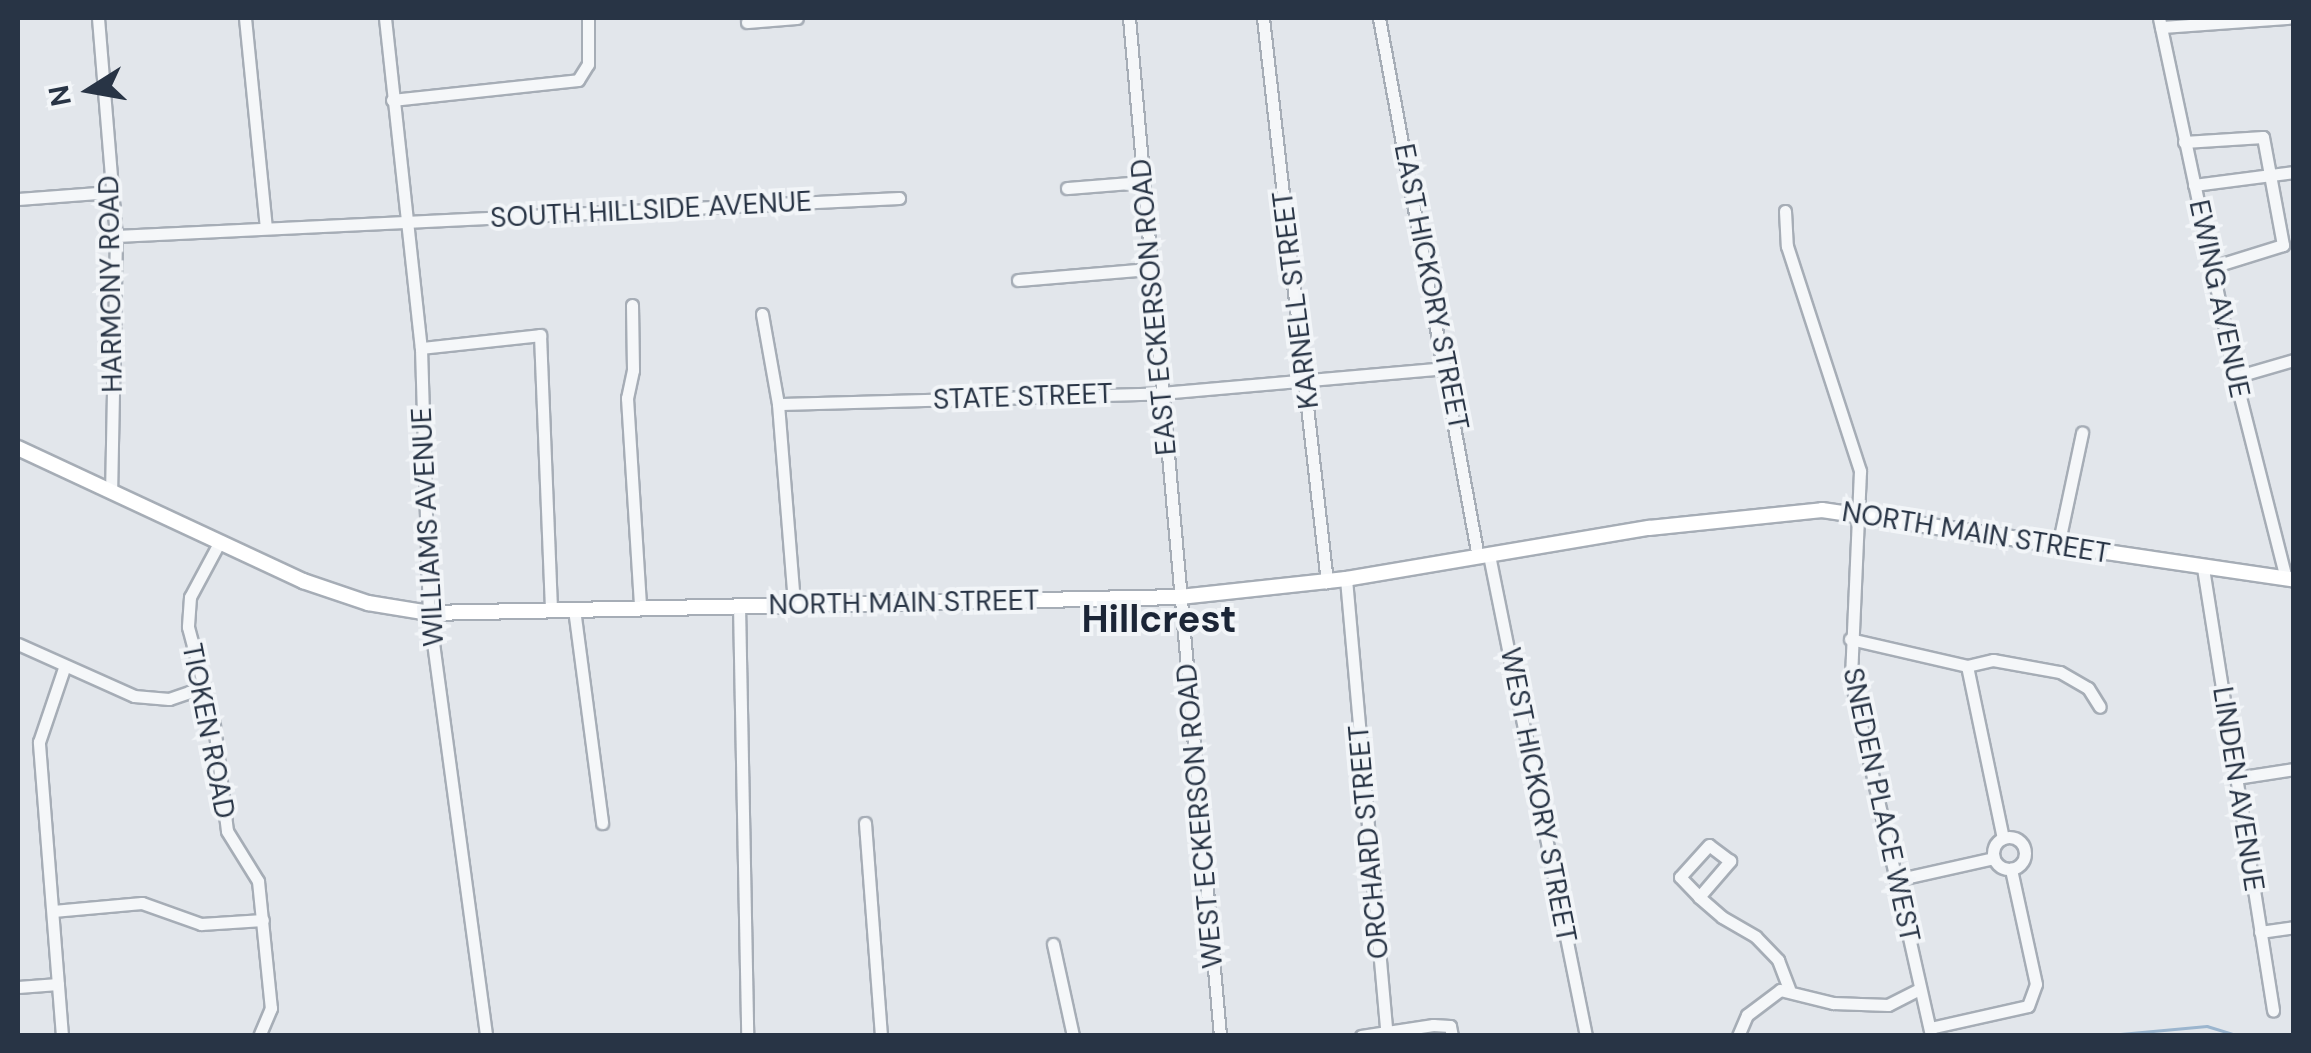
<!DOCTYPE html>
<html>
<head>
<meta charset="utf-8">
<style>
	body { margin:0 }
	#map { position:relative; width:2311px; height:1053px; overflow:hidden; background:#e2e6eb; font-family:"DM Sans",sans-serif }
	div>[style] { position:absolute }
	.stream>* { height:2.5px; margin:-1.25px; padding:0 1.25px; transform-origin:1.25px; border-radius:1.25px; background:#9bb5ce }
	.roads { filter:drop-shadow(2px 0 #a6adb6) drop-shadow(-2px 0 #a6adb6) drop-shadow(0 2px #a6adb6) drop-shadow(0 -2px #a6adb6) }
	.minor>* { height:11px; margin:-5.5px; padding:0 5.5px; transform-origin:5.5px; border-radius:5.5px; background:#f5f7f9 }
	.minor>.ring { margin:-5.5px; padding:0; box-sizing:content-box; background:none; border:11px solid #f5f7f9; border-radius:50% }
	.major>* { height:14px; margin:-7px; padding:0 7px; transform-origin:7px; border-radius:7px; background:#fff }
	span { translate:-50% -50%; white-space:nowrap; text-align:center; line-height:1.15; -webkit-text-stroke:8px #f2f5f8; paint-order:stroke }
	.street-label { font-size:28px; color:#283445 }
	.district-label { font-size:38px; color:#1b2536; font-weight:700 }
	.frame { position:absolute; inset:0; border:20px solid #283445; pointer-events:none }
	.north { position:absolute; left:40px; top:40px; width:100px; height:100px; -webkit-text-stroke:8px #f2f5f8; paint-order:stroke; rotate:259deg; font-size:28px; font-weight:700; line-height:40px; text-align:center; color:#283445 }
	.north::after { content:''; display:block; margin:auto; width:35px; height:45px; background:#283445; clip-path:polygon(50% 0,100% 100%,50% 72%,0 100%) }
</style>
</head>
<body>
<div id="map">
	<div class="stream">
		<i style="left:2099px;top:1036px;width:108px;rotate:-5.3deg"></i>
		<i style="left:2207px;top:1026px;width:34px;rotate:17deg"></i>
	</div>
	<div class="roads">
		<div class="minor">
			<i style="left:98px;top:18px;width:219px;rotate:85.3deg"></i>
			<i style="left:116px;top:236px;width:254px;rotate:91.1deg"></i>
			<i style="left:245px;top:18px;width:210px;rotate:84.3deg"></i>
			<i style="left:385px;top:18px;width:332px;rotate:83.8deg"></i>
			<i style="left:421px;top:348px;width:265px;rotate:88.3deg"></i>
			<i style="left:429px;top:613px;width:427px;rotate:82.3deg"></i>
			<i style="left:1129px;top:18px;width:1022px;rotate:84.89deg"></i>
			<i style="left:1263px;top:18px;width:568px;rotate:83.53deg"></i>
			<i style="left:1379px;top:18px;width:548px;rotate:79.59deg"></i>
			<i style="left:2159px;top:18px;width:367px;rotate:78deg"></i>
			<i style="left:2235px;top:377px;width:208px;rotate:75.8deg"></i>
			<i style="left:747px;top:22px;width:50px;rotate:-4.6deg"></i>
			<i style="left:2161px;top:27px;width:127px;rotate:-4.1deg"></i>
			<i style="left:392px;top:100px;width:187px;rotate:-6.1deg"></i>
			<i style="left:578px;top:80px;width:19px;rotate:-58deg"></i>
			<i style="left:588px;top:64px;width:46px;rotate:-90deg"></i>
			<i style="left:2184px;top:142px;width:79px;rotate:-3.6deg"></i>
			<i style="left:2263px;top:137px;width:110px;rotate:79.5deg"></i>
			<i style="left:2283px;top:245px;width:74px;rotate:162.8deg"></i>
			<i style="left:2194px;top:185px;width:101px;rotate:-7.4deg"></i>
			<i style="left:1067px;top:188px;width:76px;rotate:-4.5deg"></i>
			<i style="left:18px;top:199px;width:93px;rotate:-4.3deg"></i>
			<i style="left:1785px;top:211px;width:35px;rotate:87deg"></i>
			<i style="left:1787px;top:246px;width:237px;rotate:72deg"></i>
			<i style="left:1860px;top:471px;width:209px;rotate:92.5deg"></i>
			<i style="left:1851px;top:680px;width:365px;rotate:77.3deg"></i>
			<i style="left:116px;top:236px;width:784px;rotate:-2.78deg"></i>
			<i style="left:1018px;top:280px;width:132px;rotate:-4.8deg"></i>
			<i style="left:632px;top:305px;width:65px;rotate:89.1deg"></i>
			<i style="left:633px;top:370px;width:29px;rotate:102deg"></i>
			<i style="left:627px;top:398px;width:209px;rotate:86.4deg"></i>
			<i style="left:762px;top:314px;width:91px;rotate:79.9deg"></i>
			<i style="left:778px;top:404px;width:201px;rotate:85.4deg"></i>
			<i style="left:421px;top:348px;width:120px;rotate:-6.2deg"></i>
			<i style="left:540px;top:335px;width:274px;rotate:87.7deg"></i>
			<i style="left:2235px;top:377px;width:61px;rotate:-16.1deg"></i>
			<i style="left:778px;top:404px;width:383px;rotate:-1.6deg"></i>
			<i style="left:1161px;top:393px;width:287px;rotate:-5deg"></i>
			<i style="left:219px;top:543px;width:61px;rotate:118.2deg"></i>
			<i style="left:190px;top:597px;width:30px;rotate:94deg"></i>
			<i style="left:188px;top:627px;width:101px;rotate:75.1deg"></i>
			<i style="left:214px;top:725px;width:107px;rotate:83deg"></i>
			<i style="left:227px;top:831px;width:59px;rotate:58.2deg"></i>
			<i style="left:258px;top:881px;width:128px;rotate:84.2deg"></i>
			<i style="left:271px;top:1008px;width:30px;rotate:113deg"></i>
			<i style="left:2058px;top:546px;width:116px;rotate:-78deg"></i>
			<i style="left:1489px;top:555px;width:491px;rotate:78.6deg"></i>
			<i style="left:2203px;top:568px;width:448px;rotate:81deg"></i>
			<i style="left:1346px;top:579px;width:454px;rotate:84.9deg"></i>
			<i style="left:739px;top:605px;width:431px;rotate:88.9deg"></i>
			<i style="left:574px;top:609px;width:216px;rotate:82.5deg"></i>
			<i style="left:1850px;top:639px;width:120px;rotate:13deg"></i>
			<i style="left:1967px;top:666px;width:176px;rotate:78.2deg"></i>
			<i style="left:18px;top:644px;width:127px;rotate:24.1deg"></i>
			<i style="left:134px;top:696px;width:35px;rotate:5deg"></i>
			<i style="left:169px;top:699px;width:37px;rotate:-19deg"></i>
			<i style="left:1967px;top:666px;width:27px;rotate:-13deg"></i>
			<i style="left:1993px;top:660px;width:68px;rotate:10.2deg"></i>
			<i style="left:2060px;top:672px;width:32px;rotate:30deg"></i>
			<i style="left:2088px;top:688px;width:22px;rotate:58deg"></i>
			<i style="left:2236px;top:778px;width:59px;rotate:-8.8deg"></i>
			<i style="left:865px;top:823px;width:214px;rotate:85.7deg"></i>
			<i class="ring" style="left:1993px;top:837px;width:21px;height:21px"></i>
			<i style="left:1896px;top:880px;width:100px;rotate:-12.7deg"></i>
			<i style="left:1699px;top:897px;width:48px;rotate:-49.3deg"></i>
			<i style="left:1730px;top:861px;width:26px;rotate:-143deg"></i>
			<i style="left:1709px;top:845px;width:43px;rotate:132.2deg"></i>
			<i style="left:1680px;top:877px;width:28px;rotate:46deg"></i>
			<i style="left:1699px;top:897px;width:30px;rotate:41deg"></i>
			<i style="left:1722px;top:917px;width:39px;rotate:30deg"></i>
			<i style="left:1756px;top:937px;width:32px;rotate:46deg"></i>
			<i style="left:1778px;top:960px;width:31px;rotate:69deg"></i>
			<i style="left:53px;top:911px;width:89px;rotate:-5.1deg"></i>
			<i style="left:142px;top:903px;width:63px;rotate:19.6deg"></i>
			<i style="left:201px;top:924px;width:62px;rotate:-3.7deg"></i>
			<i style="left:2260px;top:932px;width:34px;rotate:-8deg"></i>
			<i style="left:1053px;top:944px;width:94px;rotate:77.7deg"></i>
			<i style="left:18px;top:987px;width:40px;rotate:-4.3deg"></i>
			<i style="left:1930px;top:1028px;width:100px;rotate:-12.7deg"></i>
			<i style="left:2028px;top:1006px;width:23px;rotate:-70deg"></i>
			<i style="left:2036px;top:984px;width:118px;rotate:-102.3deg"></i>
			<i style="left:62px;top:1036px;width:295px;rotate:-94.5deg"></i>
			<i style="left:39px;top:742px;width:78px;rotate:-71.3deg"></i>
			<i style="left:1361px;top:1036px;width:73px;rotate:-8.7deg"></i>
			<i style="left:1433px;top:1025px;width:17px;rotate:3deg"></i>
			<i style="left:1450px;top:1026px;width:10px;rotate:79deg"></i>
			<i style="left:1738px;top:1036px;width:23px;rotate:-67deg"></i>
			<i style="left:1747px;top:1015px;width:41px;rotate:-37.1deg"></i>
			<i style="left:1780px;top:990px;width:55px;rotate:13.8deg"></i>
			<i style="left:1833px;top:1003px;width:55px;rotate:2.1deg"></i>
			<i style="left:1888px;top:1005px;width:35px;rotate:-27deg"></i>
		</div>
		<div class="major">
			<i style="left:18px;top:448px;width:315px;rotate:25deg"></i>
			<i style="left:303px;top:581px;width:69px;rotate:18.7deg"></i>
			<i style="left:368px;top:603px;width:62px;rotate:9.3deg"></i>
			<i style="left:429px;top:613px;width:751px;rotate:-1.22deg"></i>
			<i style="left:1180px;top:597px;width:167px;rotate:-6.2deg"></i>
			<i style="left:1346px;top:579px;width:307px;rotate:-9.6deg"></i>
			<i style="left:1649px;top:528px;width:174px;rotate:-5.9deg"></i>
			<i style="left:1822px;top:510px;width:477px;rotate:8.4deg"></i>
		</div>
	</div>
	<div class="street-label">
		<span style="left:651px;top:210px;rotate:-3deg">SOUTH HILLSIDE AVENUE</span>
		<span style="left:111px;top:284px;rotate:-91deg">HARMONY ROAD</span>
		<span style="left:1431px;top:287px;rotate:79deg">EAST HICKORY STREET</span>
		<span style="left:2219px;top:299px;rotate:78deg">EWING AVENUE</span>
		<span style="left:1296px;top:300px;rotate:-97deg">KARNELL STREET</span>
		<span style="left:1154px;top:307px;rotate:-95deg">EAST ECKERSON ROAD</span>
		<span style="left:1023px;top:397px;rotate:-2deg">STATE STREET</span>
		<span style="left:428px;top:527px;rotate:-93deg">WILLIAMS AVENUE</span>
		<span style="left:1976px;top:533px;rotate:9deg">NORTH MAIN STREET</span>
		<span style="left:904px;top:603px;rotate:-1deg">NORTH MAIN STREET</span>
		<span style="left:208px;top:731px;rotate:79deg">TIOKEN ROAD</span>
		<span style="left:2238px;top:789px;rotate:81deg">LINDEN AVENUE</span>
		<span style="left:1538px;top:795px;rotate:79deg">WEST HICKORY STREET</span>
		<span style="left:1881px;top:805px;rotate:78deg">SNEDEN PLACE WEST</span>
		<span style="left:1200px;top:816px;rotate:-95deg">WEST ECKERSON ROAD</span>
		<span style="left:1369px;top:842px;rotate:-95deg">ORCHARD STREET</span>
	</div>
	<div class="district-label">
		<span style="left:1159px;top:620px">Hillcrest</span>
	</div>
	<div class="frame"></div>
	<div class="north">N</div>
</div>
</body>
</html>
